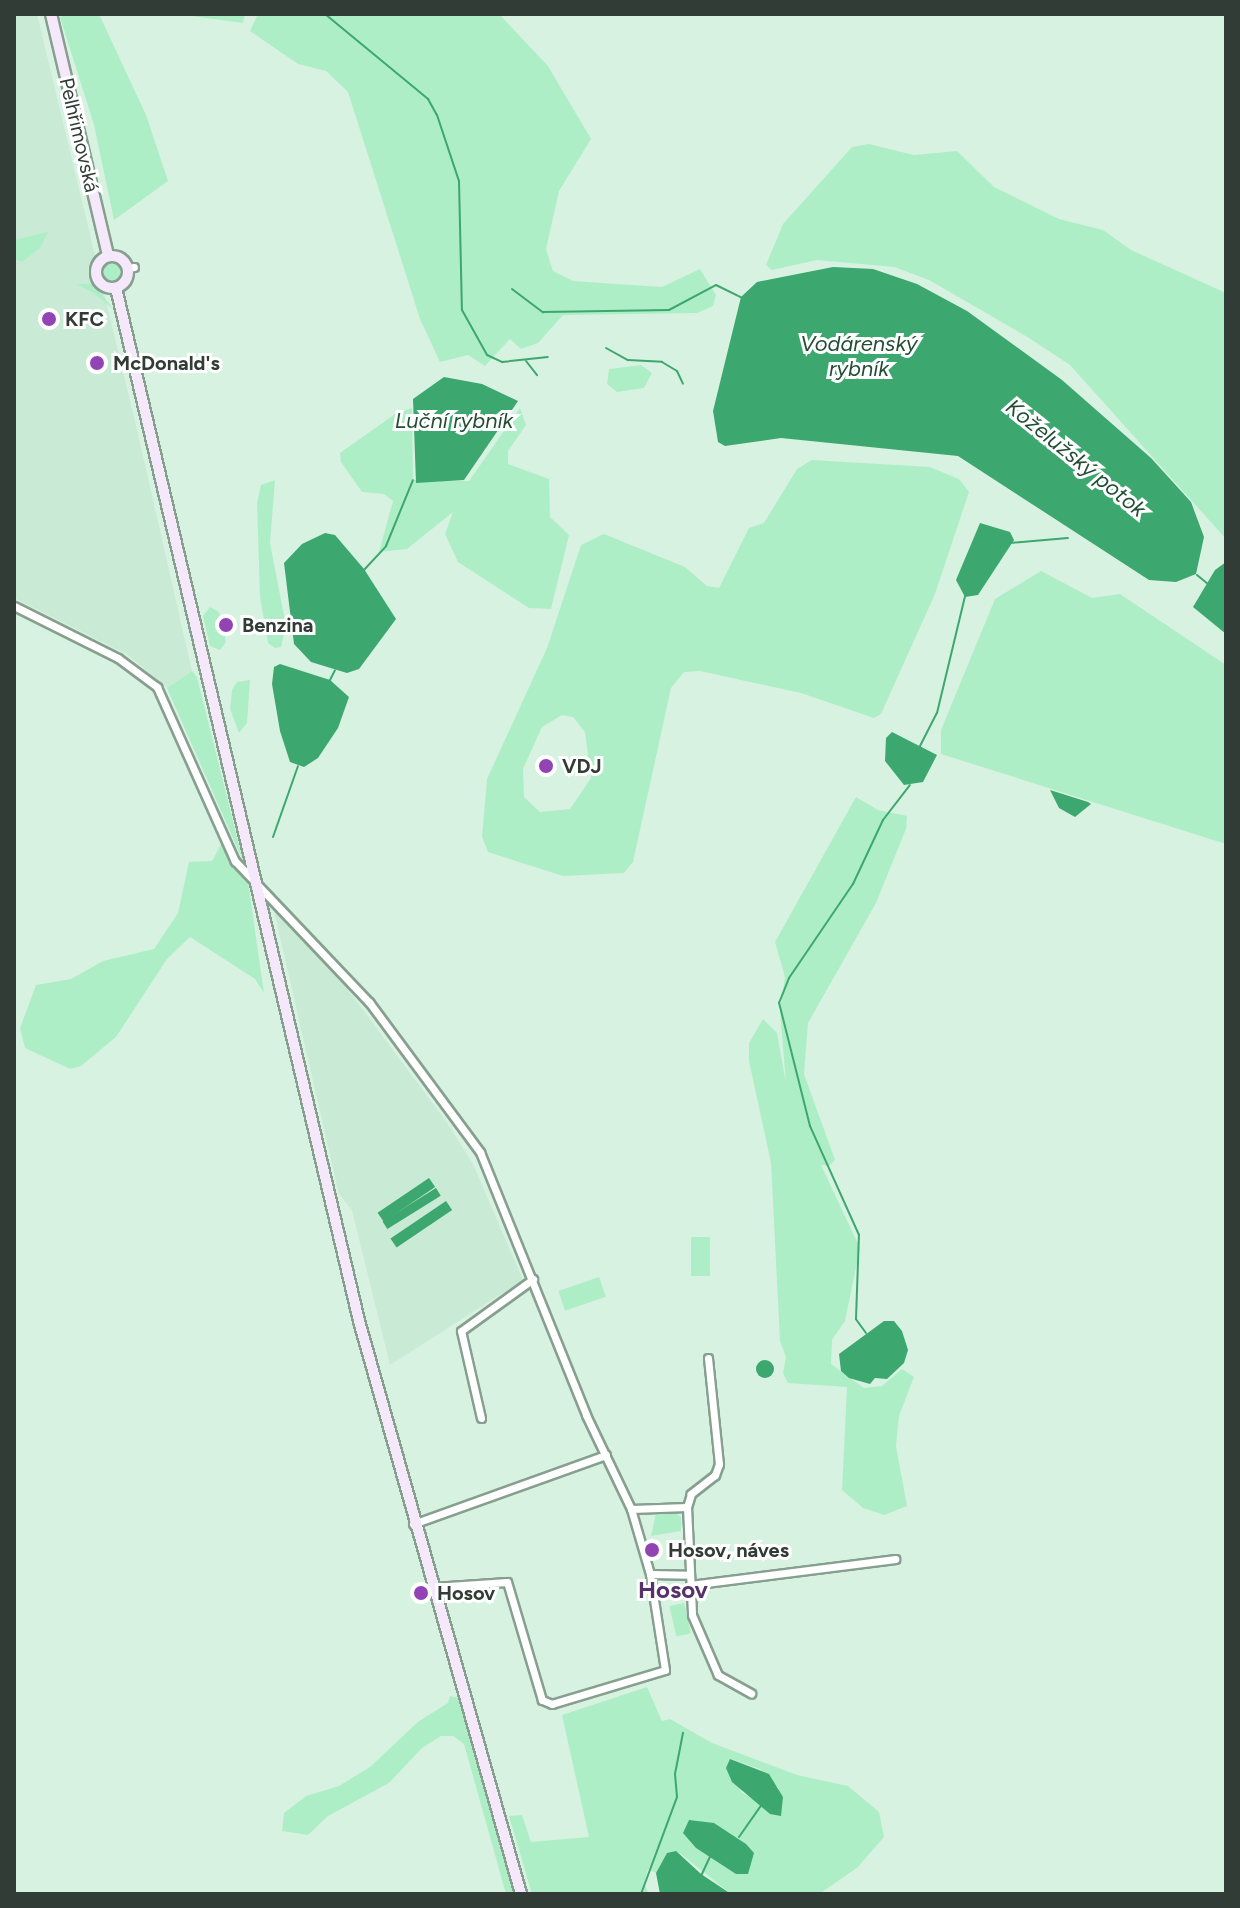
<!DOCTYPE html>
<html>
<head>
<meta charset="utf-8">
<style>
	body { margin:0 }
	#map { position:relative; width:1240px; height:1908px; overflow:hidden; background:#d8f2e1; font-family:Figtree,sans-serif }
	div>[style] { position:absolute }
	.built>* { inset:0; background:#c9ead4 }
	.green>* { inset:0; background:#aeeec6; transform-origin:0 0 }
	.round { border-radius:50% }
	.water>* { inset:0; background:#3ca76e; transform-origin:0 0 }
	.stream>* { height:2px; margin:-1px; padding:0 1px; transform-origin:1px; border-radius:1px; background:#3ca76e }
	.roads { filter:drop-shadow(2px 0 #879f8f) drop-shadow(-2px 0 #879f8f) drop-shadow(0 2px #879f8f) drop-shadow(0 -2px #879f8f) }
	.street>* { height:7px; margin:-3.5px; padding:0 3.5px; transform-origin:3.5px; border-radius:3.5px; background:#fff }
	.secondary>* { height:10px; margin:-5px; padding:0 5px; transform-origin:5px; border-radius:5px; background:#f5e8fb }
	.secondary>.ring { margin:-5px; padding:0; box-sizing:content-box; background:none; border:10px solid #f5e8fb; border-radius:50% }
	.dots>* { width:22px; height:22px; translate:-50% -50%; box-sizing:border-box; border:4px solid #fff; border-radius:50% }
	span { translate:-50% -50%; white-space:nowrap; text-align:center; line-height:1.15; -webkit-text-stroke:6px #fff; paint-order:stroke }
	.street-label { font-size:20px; color:#323c36 }
	.poi-label { font-size:20px; color:#323c36; font-weight:700 }
	.left { translate:0 -50%; text-align:left }
	.water-label { font-size:22px; color:#234e36; font-style:italic }
	.quarter-label { font-size:24px; color:#57326a; font-weight:700 }
	.frame { position:absolute; inset:0; border:16px solid #323c36; pointer-events:none }
</style>
</head>
<body>
<div id="map">
	<div class="built">
		<i style="clip-path:polygon(14px 14px,37px 14px,138px 434px,192px 671px,167px 688px,128px 655px,14px 598px)"></i>
		<i style="clip-path:polygon(274px 911px,343px 983px,448px 1124px,473px 1164px,523px 1280px,390px 1365px,352px 1210px,339px 1194px)"></i>
	</div>
	<div class="green">
		<i style="clip-path:polygon(67px 14px,99px 14px,146px 115px,168px 181px,114px 220px,94px 125px,60px 17px)"></i>
		<i style="clip-path:polygon(177px 14px,245px 14px,243px 23px)"></i>
		<i style="clip-path:polygon(258px 14px,499px 14px,548px 66px,591px 139px,559px 191px,546px 249px,553px 271px,573px 281px,662px 287px,700px 269px,716px 295px,713px 306px,697px 313px,563px 315px,538px 343px,521px 349px,510px 339px,485px 366px,468px 355px,440px 362px,420px 319px,348px 92px,326px 71px,298px 64px,250px 31px)"></i>
		<i style="clip-path:polygon(869px 144px,914px 155px,957px 151px,994px 187px,1059px 219px,1103px 230px,1131px 250px,1226px 293px,1226px 539px,1070px 365px,1029px 338px,929px 280px,894px 267px,817px 260px,772px 270px,766px 265px,783px 224px,852px 147px)"></i>
		<i style="clip-path:polygon(48px 232px,40px 248px,22px 262px,14px 259px,14px 240px)"></i>
		<i class="round" style="left:101px;top:261px;width:22px;height:22px"></i>
		<i style="clip-path:polygon(76px 284px,94px 284px,113px 309px,94px 293px)"></i>
		<i style="clip-path:polygon(641px 365px,652px 373px,644px 388px,617px 392px,607px 384px,609px 369px)"></i>
		<i style="clip-path:polygon(412px 408px,413px 480px,457px 481px,469px 481px,520px 408px,526px 425px,508px 451px,508px 464px,549px 479px,550px 517px,569px 535px,551px 609px,529px 608px,458px 562px,445px 534px,453px 512px,407px 549px,379px 552px,393px 501px,384px 494px,362px 492px,341px 462px,340px 453px,395px 414px)"></i>
		<i style="clip-path:polygon(evenodd,812px 460px,930px 467px,959px 479px,969px 492px,935px 594px,881px 714px,874px 718px,801px 693px,700px 671px,684px 672px,671px 688px,633px 862px,624px 873px,563px 876px,488px 852px,482px 837px,487px 779px,547px 648px,581px 545px,604px 534px,685px 567px,707px 586px,719px 588px,749px 528px,764px 523px,797px 469px,812px 460px,562px 715px,573px 717px,585px 732px,591px 778px,570px 809px,540px 812px,524px 797px,523px 769px,542px 727px,562px 715px)"></i>
		<i style="clip-path:polygon(275px 480px,270px 543px,286px 626px,281px 647px,275px 648px,268px 643px,260px 597px,257px 503px,261px 485px)"></i>
		<i style="clip-path:polygon(1041px 571px,1092px 598px,1120px 594px,1226px 665px,1226px 844px,941px 754px,941px 730px,995px 599px)"></i>
		<i style="clip-path:polygon(210px 607px,219px 612px,226px 642px,220px 650px,210px 646px,203px 616px)"></i>
		<i style="clip-path:polygon(192px 671px,197px 677px,243px 861px,167px 688px)"></i>
		<i style="clip-path:polygon(250px 680px,247px 723px,239px 733px,230px 709px,232px 690px,237px 682px)"></i>
		<i style="clip-path:polygon(856px 797px,878px 810px,907px 816px,906px 829px,876px 903px,808px 1023px,804px 1074px,835px 1160px,829px 1166px,821px 1165px,860px 1248px,845px 1321px,832px 1340px,831px 1364px,864px 1388px,882px 1386px,902px 1369px,914px 1377px,899px 1416px,896px 1446px,907px 1506px,884px 1515px,863px 1508px,842px 1490px,847px 1387px,788px 1383px,783px 1373px,786px 1357px,780px 1341px,771px 1163px,749px 1061px,749px 1043px,763px 1019px,777px 1033px,786px 1083px,780px 1011px,785px 977px,775px 942px)"></i>
		<i style="clip-path:polygon(223px 841px,248px 882px,264px 993px,255px 979px,190px 937px,167px 959px,116px 1037px,81px 1066px,70px 1069px,25px 1048px,20px 1028px,36px 985px,71px 979px,103px 961px,154px 949px,178px 913px,189px 862px,212px 861px)"></i>
		<i style="left:691px;top:1237px;width:19px;height:39px"></i>
		<i style="left:599px;top:1277px;width:21px;height:43px;rotate:71deg"></i>
		<i style="clip-path:polygon(673px 1511px,681px 1517px,681px 1531px,651px 1536px,656px 1513px)"></i>
		<i style="left:684px;top:1603px;width:31px;height:15px;rotate:77deg"></i>
		<i style="clip-path:polygon(evenodd,647px 1687px,662px 1721px,670px 1719px,712px 1743px,797px 1775px,848px 1786px,879px 1812px,884px 1837px,857px 1868px,819px 1894px,731px 1894px,681px 1854px,667px 1853px,656px 1873px,648px 1869px,644px 1883px,649px 1894px,532px 1894px,509px 1816px,522px 1815px,531px 1842px,589px 1837px,562px 1715px,647px 1687px,731px 1759px,760px 1769px,779px 1788px,781px 1816px,741px 1792px,731px 1759px)"></i>
		<i style="clip-path:polygon(450px 1696px,459px 1698px,515px 1894px,506px 1894px,464px 1744px,453px 1736px,441px 1736px,422px 1748px,389px 1783px,328px 1816px,308px 1835px,282px 1831px,284px 1813px,306px 1796px,339px 1786px,370px 1767px,419px 1721px,448px 1703px)"></i>
	</div>
	<div class="water">
		<i style="clip-path:polygon(833px 267px,873px 269px,917px 284px,967px 311px,1062px 380px,1151px 458px,1191px 502px,1204px 537px,1196px 574px,1176px 582px,1149px 580px,958px 456px,781px 438px,725px 446px,718px 442px,713px 411px,741px 297px,757px 282px)"></i>
		<i style="clip-path:polygon(444px 377px,482px 384px,518px 401px,464px 480px,416px 483px,413px 399px)"></i>
		<i style="clip-path:polygon(980px 523px,1010px 532px,1014px 540px,978px 595px,965px 597px,956px 580px)"></i>
		<i style="clip-path:polygon(325px 533px,335px 535px,364px 569px,396px 619px,359px 669px,347px 673px,311px 662px,294px 644px,284px 563px,302px 544px)"></i>
		<i style="clip-path:polygon(1226px 562px,1226px 634px,1193px 607px,1215px 570px)"></i>
		<i style="clip-path:polygon(280px 664px,330px 680px,349px 697px,338px 728px,318px 758px,304px 767px,290px 762px,280px 731px,272px 684px,274px 667px)"></i>
		<i style="clip-path:polygon(892px 732px,937px 755px,923px 782px,904px 785px,885px 761px,886px 738px)"></i>
		<i style="clip-path:polygon(1050px 790px,1088px 802px,1091px 804px,1075px 817px,1059px 808px)"></i>
		<i style="left:429px;top:1178px;width:11px;height:62px;rotate:56deg"></i>
		<i style="left:436px;top:1188px;width:9px;height:63px;rotate:58deg"></i>
		<i style="left:446px;top:1201px;width:11px;height:67px;rotate:56deg"></i>
		<i style="clip-path:polygon(884px 1321px,894px 1321px,902px 1331px,908px 1350px,904px 1363px,887px 1379px,875px 1378px,870px 1384px,849px 1378px,841px 1371px,839px 1354px)"></i>
		<i class="round" style="left:756px;top:1360px;width:18px;height:18px"></i>
		<i style="clip-path:polygon(730px 1759px,769px 1774px,783px 1797px,781px 1816px,770px 1814px,732px 1782px,726px 1768px)"></i>
		<i style="clip-path:polygon(689px 1820px,714px 1823px,746px 1844px,754px 1853px,748px 1874px,736px 1874px,696px 1848px,683px 1833px)"></i>
		<i style="clip-path:polygon(676px 1851px,701px 1874px,731px 1894px,660px 1894px,656px 1873px,667px 1853px)"></i>
	</div>
	<div class="stream">
		<i style="left:325px;top:14px;width:134px;rotate:39.5deg"></i>
		<i style="left:428px;top:99px;width:18px;rotate:61deg"></i>
		<i style="left:437px;top:115px;width:70px;rotate:71.6deg"></i>
		<i style="left:459px;top:181px;width:129px;rotate:88.7deg"></i>
		<i style="left:462px;top:310px;width:51px;rotate:60.9deg"></i>
		<i style="left:487px;top:355px;width:17px;rotate:25deg"></i>
		<i style="left:502px;top:362px;width:46px;rotate:-6.2deg"></i>
		<i style="left:512px;top:289px;width:39px;rotate:37deg"></i>
		<i style="left:543px;top:312px;width:126px;rotate:-0.9deg"></i>
		<i style="left:669px;top:310px;width:53px;rotate:-28deg"></i>
		<i style="left:716px;top:285px;width:28px;rotate:26deg"></i>
		<i style="left:606px;top:348px;width:25px;rotate:29deg"></i>
		<i style="left:628px;top:360px;width:34px;rotate:3deg"></i>
		<i style="left:662px;top:362px;width:17px;rotate:31deg"></i>
		<i style="left:677px;top:371px;width:14px;rotate:65deg"></i>
		<i style="left:526px;top:361px;width:18px;rotate:52deg"></i>
		<i style="left:1009px;top:543px;width:59px;rotate:-4.8deg"></i>
		<i style="left:363px;top:571px;width:34px;rotate:-47deg"></i>
		<i style="left:386px;top:546px;width:71px;rotate:-67.8deg"></i>
		<i style="left:1197px;top:575px;width:13px;rotate:39deg"></i>
		<i style="left:329px;top:682px;width:13px;rotate:-63deg"></i>
		<i style="left:920px;top:746px;width:37px;rotate:-63deg"></i>
		<i style="left:937px;top:713px;width:120px;rotate:-76.5deg"></i>
		<i style="left:273px;top:837px;width:75px;rotate:-70.6deg"></i>
		<i style="left:866px;top:1333px;width:17px;rotate:-126deg"></i>
		<i style="left:856px;top:1319px;width:84px;rotate:-88deg"></i>
		<i style="left:859px;top:1235px;width:120px;rotate:-114.2deg"></i>
		<i style="left:810px;top:1126px;width:127px;rotate:-104.1deg"></i>
		<i style="left:779px;top:1003px;width:27px;rotate:-68deg"></i>
		<i style="left:789px;top:978px;width:114px;rotate:-55.8deg"></i>
		<i style="left:853px;top:884px;width:71px;rotate:-64.9deg"></i>
		<i style="left:883px;top:820px;width:44px;rotate:-52.4deg"></i>
		<i style="left:739px;top:1837px;width:38px;rotate:-55deg"></i>
		<i style="left:701px;top:1876px;width:21px;rotate:-65deg"></i>
		<i style="left:641px;top:1894px;width:103px;rotate:-69.6deg"></i>
		<i style="left:677px;top:1797px;width:23px;rotate:-95deg"></i>
		<i style="left:675px;top:1774px;width:42px;rotate:-79deg"></i>
	</div>
	<div class="roads">
		<div class="street">
			<i style="left:128px;top:268px;width:6px;rotate:-9deg"></i>
			<i style="left:14px;top:606px;width:116px;rotate:26.6deg"></i>
			<i style="left:118px;top:658px;width:49px;rotate:36.6deg"></i>
			<i style="left:157px;top:687px;width:191px;rotate:65.9deg"></i>
			<i style="left:235px;top:861px;width:195px;rotate:46.5deg"></i>
			<i style="left:369px;top:1002px;width:187px;rotate:53.5deg"></i>
			<i style="left:480px;top:1152px;width:284px;rotate:68deg"></i>
			<i style="left:586px;top:1415px;width:104px;rotate:64.4deg"></i>
			<i style="left:631px;top:1509px;width:68px;rotate:73.7deg"></i>
			<i style="left:650px;top:1574px;width:97px;rotate:81.1deg"></i>
			<i style="left:665px;top:1670px;width:118px;rotate:163.3deg"></i>
			<i style="left:552px;top:1704px;width:11px;rotate:-158deg"></i>
			<i style="left:542px;top:1700px;width:123px;rotate:-106.5deg"></i>
			<i style="left:507px;top:1582px;width:74px;rotate:176.1deg"></i>
			<i style="left:708px;top:1358px;width:107px;rotate:84.1deg"></i>
			<i style="left:719px;top:1464px;width:12px;rotate:110deg"></i>
			<i style="left:715px;top:1475px;width:31px;rotate:142deg"></i>
			<i style="left:691px;top:1494px;width:14px;rotate:107deg"></i>
			<i style="left:687px;top:1507px;width:108px;rotate:87.3deg"></i>
			<i style="left:692px;top:1615px;width:65px;rotate:66.6deg"></i>
			<i style="left:718px;top:1675px;width:38px;rotate:29deg"></i>
			<i style="left:481px;top:1418px;width:89px;rotate:-102.9deg"></i>
			<i style="left:461px;top:1331px;width:89px;rotate:-35.8deg"></i>
			<i style="left:631px;top:1509px;width:56px;rotate:-2deg"></i>
			<i style="left:413px;top:1524px;width:205px;rotate:-19.7deg"></i>
			<i style="left:650px;top:1574px;width:39px;rotate:1deg"></i>
			<i style="left:690px;top:1585px;width:207px;rotate:-7.2deg"></i>
		</div>
		<div class="secondary">
			<i style="left:51px;top:14px;width:249px;rotate:76.7deg"></i>
			<i class="ring" style="left:96px;top:256px;width:22px;height:22px"></i>
			<i style="left:116px;top:288px;width:1061px;rotate:76.76deg"></i>
			<i style="left:359px;top:1321px;width:595px;rotate:74.21deg"></i>
		</div>
	</div>
	<div class="dots">
		<i style="left:49px;top:319px;background:#9244b5"></i>
		<i style="left:97px;top:363px;background:#9244b5"></i>
		<i style="left:226px;top:625px;background:#9244b5"></i>
		<i style="left:546px;top:766px;background:#9244b5"></i>
		<i style="left:652px;top:1550px;background:#9244b5"></i>
		<i style="left:421px;top:1593px;background:#9244b5"></i>
	</div>
	<div class="street-label">
		<span style="left:79px;top:135px;rotate:77deg">Pelhřimovská</span>
	</div>
	<div class="poi-label">
		<span class="left" style="left:65px;top:319px">KFC</span>
		<span class="left" style="left:113px;top:363px">McDonald's</span>
		<span class="left" style="left:242px;top:625px">Benzina</span>
		<span class="left" style="left:562px;top:766px">VDJ</span>
		<span class="left" style="left:668px;top:1550px">Hosov, náves</span>
		<span class="left" style="left:437px;top:1593px">Hosov</span>
	</div>
	<div class="water-label">
		<span style="left:859px;top:356px">Vodárenský<br>rybník</span>
		<span style="left:454px;top:421px">Luční rybník</span>
		<span style="left:1076px;top:458px;rotate:39deg">Koželužský potok</span>
	</div>
	<div class="quarter-label">
		<span style="left:673px;top:1590px">Hosov</span>
	</div>
	<div class="frame"></div>
</div>
</body>
</html>
